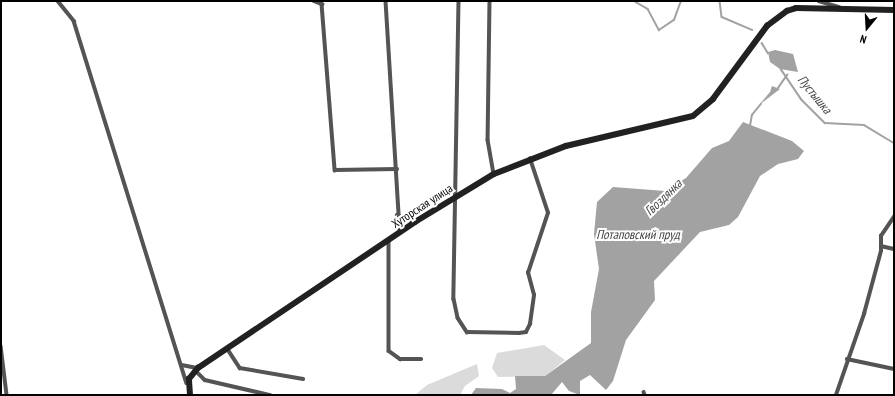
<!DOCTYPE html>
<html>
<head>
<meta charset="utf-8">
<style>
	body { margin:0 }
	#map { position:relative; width:895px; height:396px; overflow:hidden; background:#fff; font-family:"PT Sans Narrow",sans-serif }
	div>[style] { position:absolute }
	.green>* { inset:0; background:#dbdbdb }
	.water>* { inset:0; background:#a2a2a2 }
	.stream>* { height:1.5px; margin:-0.75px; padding:0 0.75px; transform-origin:0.75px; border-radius:0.75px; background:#a2a2a2 }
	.street>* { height:3.5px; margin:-1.75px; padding:0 1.75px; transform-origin:1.75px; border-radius:1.75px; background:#545454 }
	.secondary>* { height:5.5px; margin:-2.75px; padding:0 2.75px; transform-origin:2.75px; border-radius:2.75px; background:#212121 }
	span { translate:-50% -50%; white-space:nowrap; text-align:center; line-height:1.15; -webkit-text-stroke:4px #fff; paint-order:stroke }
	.street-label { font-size:12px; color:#000 }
	.water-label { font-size:13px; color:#434343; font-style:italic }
	.frame { position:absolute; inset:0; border:2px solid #000; pointer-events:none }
	.north { position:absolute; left:847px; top:8px; width:40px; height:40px; -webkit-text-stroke:3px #fff; paint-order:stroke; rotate:198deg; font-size:11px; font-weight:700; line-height:16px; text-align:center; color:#000 }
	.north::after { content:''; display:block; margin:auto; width:14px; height:18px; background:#000; clip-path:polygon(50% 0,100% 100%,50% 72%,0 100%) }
</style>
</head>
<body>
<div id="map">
	<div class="green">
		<i style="clip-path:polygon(544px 345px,565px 360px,545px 376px,498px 377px,492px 368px,497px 353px)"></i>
		<i style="clip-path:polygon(477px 364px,479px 376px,465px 386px,460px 395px,415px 395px,427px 385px)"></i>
	</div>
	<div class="water">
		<i style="clip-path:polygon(775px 50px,793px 54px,798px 72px,780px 69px,770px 62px,768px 52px)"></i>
		<i style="clip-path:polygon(772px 86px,780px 89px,759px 105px,770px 92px)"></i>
		<i style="clip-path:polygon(743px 122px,792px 141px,804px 151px,798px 159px,778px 164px,760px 176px,738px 217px,729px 225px,700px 232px,654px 281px,655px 300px,626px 340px,613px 381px,606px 390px,590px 375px,580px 381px,580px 395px,569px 391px,562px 382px,551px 395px,471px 395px,476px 388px,502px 389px,510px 393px,516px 389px,515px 376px,545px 376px,591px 343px,591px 312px,599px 269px,594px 234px,597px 202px,613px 187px,665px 191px,686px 178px,712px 148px,729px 141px)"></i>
	</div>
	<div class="stream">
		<i style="left:634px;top:1px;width:16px;rotate:30deg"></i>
		<i style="left:648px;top:9px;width:24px;rotate:62deg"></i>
		<i style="left:659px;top:30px;width:18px;rotate:-34deg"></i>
		<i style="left:674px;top:20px;width:20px;rotate:-70deg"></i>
		<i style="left:720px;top:1px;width:16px;rotate:83deg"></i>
		<i style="left:722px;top:17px;width:33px;rotate:23deg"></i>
		<i style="left:762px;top:43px;width:12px;rotate:59deg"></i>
		<i style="left:781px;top:69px;width:36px;rotate:56deg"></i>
		<i style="left:801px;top:99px;width:34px;rotate:45deg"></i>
		<i style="left:825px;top:123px;width:39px;rotate:3deg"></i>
		<i style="left:864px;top:125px;width:35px;rotate:31deg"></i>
		<i style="left:778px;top:88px;width:16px;rotate:-55deg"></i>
		<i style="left:750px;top:126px;width:11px;rotate:-80deg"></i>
		<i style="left:752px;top:115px;width:14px;rotate:-51deg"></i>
	</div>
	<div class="street">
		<i style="left:58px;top:1px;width:26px;rotate:51deg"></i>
		<i style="left:74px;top:21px;width:379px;rotate:72.7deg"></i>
		<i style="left:314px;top:1px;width:9px;rotate:21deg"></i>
		<i style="left:322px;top:4px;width:167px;rotate:85.5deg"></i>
		<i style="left:335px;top:170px;width:62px;rotate:-0.9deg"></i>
		<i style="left:386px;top:1px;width:232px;rotate:86.5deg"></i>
		<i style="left:459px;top:1px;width:298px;rotate:91deg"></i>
		<i style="left:454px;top:299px;width:19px;rotate:78deg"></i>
		<i style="left:458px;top:318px;width:17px;rotate:57deg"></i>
		<i style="left:467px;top:332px;width:52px;rotate:1.1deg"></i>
		<i style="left:519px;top:333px;width:7px;rotate:-8deg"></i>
		<i style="left:526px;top:332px;width:9px;rotate:-63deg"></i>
		<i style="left:530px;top:324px;width:29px;rotate:-82deg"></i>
		<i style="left:534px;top:295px;width:23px;rotate:-105deg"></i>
		<i style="left:528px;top:273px;width:63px;rotate:-71.6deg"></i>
		<i style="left:548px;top:213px;width:57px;rotate:-108.4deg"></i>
		<i style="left:490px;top:1px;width:139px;rotate:90.8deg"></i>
		<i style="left:488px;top:140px;width:35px;rotate:80deg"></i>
		<i style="left:819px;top:1px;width:21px;rotate:17deg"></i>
		<i style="left:397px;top:215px;width:18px;rotate:22deg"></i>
		<i style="left:389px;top:241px;width:110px;rotate:90deg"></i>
		<i style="left:389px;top:351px;width:14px;rotate:36deg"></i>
		<i style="left:400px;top:359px;width:21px"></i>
		<i style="left:881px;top:246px;width:13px;rotate:13deg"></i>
		<i style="left:1px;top:346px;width:49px;rotate:83deg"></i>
		<i style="left:227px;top:348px;width:24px;rotate:57deg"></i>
		<i style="left:240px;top:368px;width:64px;rotate:9.9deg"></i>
		<i style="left:847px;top:359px;width:48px;rotate:12deg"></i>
		<i style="left:182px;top:365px;width:15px;rotate:11deg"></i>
		<i style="left:195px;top:370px;width:14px;rotate:45deg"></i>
		<i style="left:205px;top:380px;width:67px;rotate:13deg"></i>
		<i style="left:644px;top:392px;width:3px;rotate:72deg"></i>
		<i style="left:836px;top:395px;width:86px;rotate:-70.9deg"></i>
		<i style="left:864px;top:314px;width:65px;rotate:-74.9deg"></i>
		<i style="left:881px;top:251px;width:15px;rotate:-90deg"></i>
		<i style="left:881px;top:236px;width:23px;rotate:-56deg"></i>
	</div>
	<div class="secondary">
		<i style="left:190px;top:395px;width:16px;rotate:-94deg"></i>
		<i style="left:189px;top:379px;width:14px;rotate:-51deg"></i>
		<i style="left:198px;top:368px;width:262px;rotate:-33.9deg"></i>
		<i style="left:415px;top:222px;width:92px;rotate:-31.3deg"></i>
		<i style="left:494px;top:174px;width:77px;rotate:-21.3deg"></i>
		<i style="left:566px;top:146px;width:130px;rotate:-13.3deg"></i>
		<i style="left:693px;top:116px;width:26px;rotate:-40deg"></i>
		<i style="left:713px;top:99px;width:91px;rotate:-53.5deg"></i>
		<i style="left:767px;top:26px;width:25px;rotate:-37deg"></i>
		<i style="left:787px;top:11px;width:9px;rotate:-18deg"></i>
		<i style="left:796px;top:8px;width:98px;rotate:1.2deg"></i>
	</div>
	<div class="street-label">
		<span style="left:422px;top:206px;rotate:-33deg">Хуторская улица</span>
	</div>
	<div class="water-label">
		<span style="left:814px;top:95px;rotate:51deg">Пустышка</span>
		<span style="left:664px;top:198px;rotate:-44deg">Гвоздянка</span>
		<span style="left:638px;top:235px">Потаповский пруд</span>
	</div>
	<div class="frame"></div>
	<div class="north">N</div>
</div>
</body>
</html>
